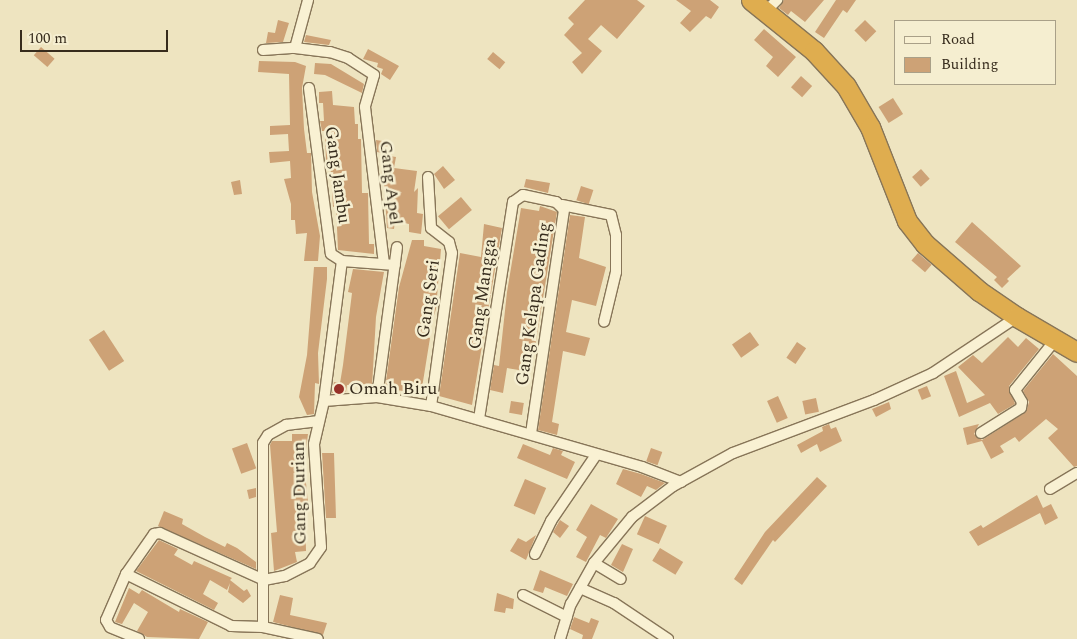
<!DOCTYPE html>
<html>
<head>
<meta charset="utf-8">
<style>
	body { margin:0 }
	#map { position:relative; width:1077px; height:639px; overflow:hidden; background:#eee4c0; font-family:Spectral,serif }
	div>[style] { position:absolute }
	.building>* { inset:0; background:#cda276; transform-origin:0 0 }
	.roads { filter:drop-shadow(1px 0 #877558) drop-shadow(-1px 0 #877558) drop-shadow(0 1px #877558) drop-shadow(0 -1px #877558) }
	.street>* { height:10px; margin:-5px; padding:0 5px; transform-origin:5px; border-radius:5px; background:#f9f1d3 }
	.highway>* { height:19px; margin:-9.5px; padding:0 9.5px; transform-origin:9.5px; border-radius:9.5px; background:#dfad4f }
	.dots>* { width:14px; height:14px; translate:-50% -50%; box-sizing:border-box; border:2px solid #f5eed0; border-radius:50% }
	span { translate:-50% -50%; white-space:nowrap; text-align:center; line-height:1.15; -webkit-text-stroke:5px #f5eed0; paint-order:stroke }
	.street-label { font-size:18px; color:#372c1d }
	.poi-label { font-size:18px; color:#372c1d }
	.left { translate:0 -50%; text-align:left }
	.legend { position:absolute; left:894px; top:20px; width:162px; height:65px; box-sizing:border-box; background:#f5eed0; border:1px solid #a9a088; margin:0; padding:6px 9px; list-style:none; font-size:15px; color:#372c1d }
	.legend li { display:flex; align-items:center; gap:10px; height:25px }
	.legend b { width:25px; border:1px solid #a9a088 }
	.scale { position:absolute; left:20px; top:30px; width:148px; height:22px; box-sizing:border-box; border:2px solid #372c1d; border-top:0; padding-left:6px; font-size:15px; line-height:18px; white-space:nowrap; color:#372c1d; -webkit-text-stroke:4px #f5eed0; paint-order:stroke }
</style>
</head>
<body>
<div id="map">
	<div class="building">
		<i style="clip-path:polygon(585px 0,637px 0,645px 6px,617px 39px,601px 25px,588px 39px,602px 51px,582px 74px,572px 62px,582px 53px,564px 35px,574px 24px,568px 18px)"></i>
		<i style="clip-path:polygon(676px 0,710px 0,719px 7px,711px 19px,706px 16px,690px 32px,680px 23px,691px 11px)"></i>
		<i style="clip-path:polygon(784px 0,824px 0,805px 22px,791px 11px,788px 15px,779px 8px)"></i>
		<i style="clip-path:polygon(836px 0,856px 0,847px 13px,843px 10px,824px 38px,815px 32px)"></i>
		<i style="clip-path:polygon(278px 20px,289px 23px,283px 42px,266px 43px,268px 32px,275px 33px)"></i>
		<i style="left:865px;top:20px;width:16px;height:15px;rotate:45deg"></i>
		<i style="clip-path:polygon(764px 29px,796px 57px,778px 77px,766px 66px,773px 57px,754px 40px)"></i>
		<i style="clip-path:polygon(306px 35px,331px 40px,329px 45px,304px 42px)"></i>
		<i style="left:41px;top:47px;width:18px;height:11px;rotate:41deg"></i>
		<i style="clip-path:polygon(368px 49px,399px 66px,390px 80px,381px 74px,383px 69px,377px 67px,378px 63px,363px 59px)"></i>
		<i style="left:493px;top:52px;width:16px;height:9px;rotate:40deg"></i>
		<i style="clip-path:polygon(259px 61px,295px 62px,306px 66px,302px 88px,304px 129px,307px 153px,311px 153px,312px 192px,320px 236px,318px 261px,304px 261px,307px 233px,296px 234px,295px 220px,291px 220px,291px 204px,284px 179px,291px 178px,290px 161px,270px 163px,269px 152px,289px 151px,288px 134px,270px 135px,270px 126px,290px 125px,289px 74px,258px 72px)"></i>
		<i style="clip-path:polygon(315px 63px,331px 64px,364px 84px,362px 93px,325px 75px,314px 74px)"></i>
		<i style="left:801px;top:76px;width:15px;height:15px;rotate:42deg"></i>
		<i style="clip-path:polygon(332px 91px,333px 105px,354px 107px,355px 124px,358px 124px,358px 139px,361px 139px,362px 193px,368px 193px,369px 244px,374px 244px,374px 254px,338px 250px,336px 206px,333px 207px,330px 161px,326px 162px,325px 131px,322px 131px,320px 121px,324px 121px,323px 103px,319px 103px,319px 92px)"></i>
		<i style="left:893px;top:98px;width:19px;height:17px;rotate:58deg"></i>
		<i style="clip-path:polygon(376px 140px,389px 142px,387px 154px,377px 152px)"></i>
		<i style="clip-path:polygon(383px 155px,396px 157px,394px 168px,417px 171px,414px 192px,418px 188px,417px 213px,423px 214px,421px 234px,409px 232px,409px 224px,395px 221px,394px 229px,387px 228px,384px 183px,381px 180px)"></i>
		<i style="clip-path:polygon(443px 166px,455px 180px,444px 189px,434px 174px)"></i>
		<i style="left:921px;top:169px;width:13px;height:12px;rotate:48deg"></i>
		<i style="clip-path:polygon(526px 179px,550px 183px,548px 193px,524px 187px)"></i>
		<i style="clip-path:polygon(240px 180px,242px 194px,234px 195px,231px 182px)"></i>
		<i style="left:581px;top:186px;width:13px;height:15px;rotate:18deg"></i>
		<i style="left:461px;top:197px;width:17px;height:30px;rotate:50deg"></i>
		<i style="clip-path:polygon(540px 206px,557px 212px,531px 372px,507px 368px,503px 393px,490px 390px,494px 365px,499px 366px,507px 292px,521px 208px,539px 211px)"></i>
		<i style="clip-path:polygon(570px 215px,585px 217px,579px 258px,606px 267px,596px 306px,572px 300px,566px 332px,590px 338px,585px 356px,563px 351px,552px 422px,559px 424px,557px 435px,538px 430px)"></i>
		<i style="clip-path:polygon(972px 222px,1021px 266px,1007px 279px,1009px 281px,1002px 288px,994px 280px,997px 277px,955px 242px)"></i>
		<i style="clip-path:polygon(484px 224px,502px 228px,472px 405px,439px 396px,460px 253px,481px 257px)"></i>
		<i style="clip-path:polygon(412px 240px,424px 240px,424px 246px,441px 249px,436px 309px,427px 337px,430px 338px,421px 394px,385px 388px,399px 287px)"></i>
		<i style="left:918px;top:253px;width:18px;height:10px;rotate:41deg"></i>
		<i style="clip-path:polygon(314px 267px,327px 267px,327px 279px,318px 353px,319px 384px,315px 383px,314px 414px,307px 415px,299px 397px,307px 355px)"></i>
		<i style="clip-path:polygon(353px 269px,384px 272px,376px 317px,372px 386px,347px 385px,346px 392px,332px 393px,334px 382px,340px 383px,343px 365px,352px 293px,348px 292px)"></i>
		<i style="left:104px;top:330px;width:37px;height:18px;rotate:57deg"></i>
		<i style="left:750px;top:332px;width:16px;height:22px;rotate:55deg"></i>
		<i style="clip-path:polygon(1008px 337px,1018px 347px,1026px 338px,1039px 349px,1009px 386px,1015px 404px,998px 414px,990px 403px,959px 417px,944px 376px,956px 371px,967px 403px,985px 395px,958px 367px,973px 355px,982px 363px)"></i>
		<i style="left:797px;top:342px;width:11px;height:19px;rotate:34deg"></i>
		<i style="clip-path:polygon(1053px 354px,1077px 376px,1077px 466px,1074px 467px,1048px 438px,1058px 429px,1046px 419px,1019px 442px,1015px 437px,1000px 446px,1004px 452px,991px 459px,982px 441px,967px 445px,963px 428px,979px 424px,974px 434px,982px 440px,1026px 412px,1029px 402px,1023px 391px)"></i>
		<i style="left:927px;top:386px;width:11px;height:10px;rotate:68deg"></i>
		<i style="left:778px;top:396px;width:24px;height:12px;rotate:66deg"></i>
		<i style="left:816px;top:398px;width:14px;height:14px;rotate:78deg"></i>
		<i style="left:511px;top:401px;width:13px;height:12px;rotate:9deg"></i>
		<i style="clip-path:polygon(889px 402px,891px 409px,876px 417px,872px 409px)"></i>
		<i style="clip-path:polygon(829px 424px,831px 429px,836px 427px,842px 441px,820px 452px,817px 444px,801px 453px,797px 445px,823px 431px,822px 427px)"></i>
		<i style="clip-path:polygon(292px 434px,308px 434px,304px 465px,309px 510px,305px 510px,306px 551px,295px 552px,297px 562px,274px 571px,271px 533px,277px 532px,270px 445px,272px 441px,292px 441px)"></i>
		<i style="left:247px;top:443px;width:27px;height:16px;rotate:70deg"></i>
		<i style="clip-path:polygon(523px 444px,550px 455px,553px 448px,563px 451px,561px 455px,575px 462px,567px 479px,517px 458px)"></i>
		<i style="left:651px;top:448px;width:12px;height:14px;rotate:20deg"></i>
		<i style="clip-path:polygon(322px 453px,334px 453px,336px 518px,326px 518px)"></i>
		<i style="clip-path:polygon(623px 469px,641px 474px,665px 483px,656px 490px,647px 486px,641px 497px,616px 484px)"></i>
		<i style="clip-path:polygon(817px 477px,827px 486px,775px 542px,773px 540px,742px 585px,734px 579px,765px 532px)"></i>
		<i style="left:525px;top:479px;width:23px;height:29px;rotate:23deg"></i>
		<i style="clip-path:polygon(256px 488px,256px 497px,249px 499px,247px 490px)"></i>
		<i style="clip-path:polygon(1037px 495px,1043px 508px,1051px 504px,1058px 518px,1045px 525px,1040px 513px,978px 546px,969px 532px,981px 525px,983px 528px)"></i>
		<i style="clip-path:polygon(591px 504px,618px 519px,606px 538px,600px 535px,586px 562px,576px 557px,587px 537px,576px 530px)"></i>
		<i style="clip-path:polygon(164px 511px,183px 519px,182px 524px,205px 537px,225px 547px,227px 543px,237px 548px,256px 562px,256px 569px,158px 526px)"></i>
		<i style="left:645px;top:516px;width:24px;height:20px;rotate:24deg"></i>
		<i style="clip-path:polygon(560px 520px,569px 526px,560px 538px,553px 532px)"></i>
		<i style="clip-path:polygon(536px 535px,526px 560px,510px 551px,518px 538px,526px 542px)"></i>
		<i style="clip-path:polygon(159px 540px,178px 549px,174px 555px,192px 565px,194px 561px,232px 578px,230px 580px,244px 591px,247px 589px,251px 596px,243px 603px,228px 592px,230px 583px,227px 590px,210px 580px,203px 594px,218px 603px,214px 610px,136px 571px)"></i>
		<i style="clip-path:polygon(622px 544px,633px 549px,623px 572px,611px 565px)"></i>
		<i style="left:660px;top:548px;width:27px;height:15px;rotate:31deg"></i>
		<i style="clip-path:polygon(540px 570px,573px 584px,567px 596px,545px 587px,543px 593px,533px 590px)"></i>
		<i style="clip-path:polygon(129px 588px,139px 594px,142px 590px,179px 612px,180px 609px,208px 622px,199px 639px,147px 637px,137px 631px,148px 612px,134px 603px,122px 624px,115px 622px)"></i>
		<i style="clip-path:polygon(497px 593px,514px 599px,513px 609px,506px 608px,505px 613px,494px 611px)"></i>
		<i style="clip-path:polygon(280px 595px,293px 598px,290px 615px,327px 623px,323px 635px,273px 622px)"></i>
		<i style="clip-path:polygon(574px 617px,589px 623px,591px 618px,599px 621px,592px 639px,582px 639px,583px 635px,570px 629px)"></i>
	</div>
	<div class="roads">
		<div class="street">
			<i style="left:766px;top:11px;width:16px;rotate:-45deg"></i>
			<i style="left:295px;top:48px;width:50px;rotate:-74.8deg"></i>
			<i style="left:263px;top:50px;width:32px;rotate:-4deg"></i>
			<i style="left:295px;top:48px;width:35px;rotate:7deg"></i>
			<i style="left:330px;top:52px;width:19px;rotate:18deg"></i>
			<i style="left:348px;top:58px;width:31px;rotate:33deg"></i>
			<i style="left:374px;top:75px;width:33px;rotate:106deg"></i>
			<i style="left:365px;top:107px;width:158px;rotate:83.1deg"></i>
			<i style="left:309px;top:88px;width:167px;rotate:82.5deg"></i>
			<i style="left:331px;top:254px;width:13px;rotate:32deg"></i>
			<i style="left:342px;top:261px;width:53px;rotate:4.3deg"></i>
			<i style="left:428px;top:177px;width:51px;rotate:86.6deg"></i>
			<i style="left:431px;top:228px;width:23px;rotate:38deg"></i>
			<i style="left:449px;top:242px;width:11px;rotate:75deg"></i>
			<i style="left:452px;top:253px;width:154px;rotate:97.8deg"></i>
			<i style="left:562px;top:205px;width:50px;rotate:11.5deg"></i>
			<i style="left:611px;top:215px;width:21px;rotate:76deg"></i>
			<i style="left:616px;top:235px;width:37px;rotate:90deg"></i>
			<i style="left:616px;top:272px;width:51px;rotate:103.5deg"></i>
			<i style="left:377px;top:397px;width:151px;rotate:-82.4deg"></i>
			<i style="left:324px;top:401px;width:53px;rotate:-4.3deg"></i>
			<i style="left:377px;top:397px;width:55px;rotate:9.5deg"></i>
			<i style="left:431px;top:406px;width:220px;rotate:16.1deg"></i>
			<i style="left:642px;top:467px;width:42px;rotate:21deg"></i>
			<i style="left:479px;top:419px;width:220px;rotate:-81.1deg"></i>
			<i style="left:513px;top:202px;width:12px;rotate:-35deg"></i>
			<i style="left:523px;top:195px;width:34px;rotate:12deg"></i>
			<i style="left:556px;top:202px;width:11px;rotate:45deg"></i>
			<i style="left:564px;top:210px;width:225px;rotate:98.4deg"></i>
			<i style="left:981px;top:433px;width:47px;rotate:-32deg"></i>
			<i style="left:1021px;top:408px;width:6px;rotate:-81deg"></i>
			<i style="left:1022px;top:402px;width:14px;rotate:-120deg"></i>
			<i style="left:1015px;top:390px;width:65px;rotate:-51.2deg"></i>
			<i style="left:1050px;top:489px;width:31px;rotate:-31deg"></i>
			<i style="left:535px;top:554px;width:37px;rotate:-64deg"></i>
			<i style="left:551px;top:521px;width:80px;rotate:-55.7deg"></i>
			<i style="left:594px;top:563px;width:31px;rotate:31deg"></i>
			<i style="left:126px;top:574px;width:117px;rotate:26.3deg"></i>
			<i style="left:231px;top:626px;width:32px;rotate:2deg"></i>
			<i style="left:263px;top:627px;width:56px;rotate:12.3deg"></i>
			<i style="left:264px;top:580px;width:21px;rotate:-11deg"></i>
			<i style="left:285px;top:576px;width:28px;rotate:-27deg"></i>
			<i style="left:310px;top:563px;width:19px;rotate:-55deg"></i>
			<i style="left:321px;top:547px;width:103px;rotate:-93.9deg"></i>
			<i style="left:314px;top:444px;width:44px;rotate:-76.9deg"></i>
			<i style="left:324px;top:401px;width:141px;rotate:-82.7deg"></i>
			<i style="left:580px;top:588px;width:37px;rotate:24deg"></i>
			<i style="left:614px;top:603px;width:65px;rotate:33.7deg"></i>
			<i style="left:523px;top:595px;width:49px;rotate:26.6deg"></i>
			<i style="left:263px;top:627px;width:184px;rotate:-90deg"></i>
			<i style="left:263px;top:443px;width:9px;rotate:-58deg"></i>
			<i style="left:268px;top:435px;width:21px;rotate:-29deg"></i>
			<i style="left:286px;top:425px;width:31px;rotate:-7deg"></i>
			<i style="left:139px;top:639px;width:31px;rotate:-158deg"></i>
			<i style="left:110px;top:627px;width:8px;rotate:-120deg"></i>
			<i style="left:106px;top:620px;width:50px;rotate:-66.5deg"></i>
			<i style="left:126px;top:574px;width:49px;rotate:-55deg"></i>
			<i style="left:154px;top:534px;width:6px;rotate:-9deg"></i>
			<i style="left:160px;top:533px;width:114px;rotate:24.3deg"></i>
			<i style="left:560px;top:639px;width:37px;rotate:-73deg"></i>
			<i style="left:571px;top:604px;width:47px;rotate:-60.7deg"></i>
			<i style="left:594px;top:563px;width:60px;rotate:-50.4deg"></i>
			<i style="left:632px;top:517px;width:51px;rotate:-37.1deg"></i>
			<i style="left:673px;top:486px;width:68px;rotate:-28.8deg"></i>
			<i style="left:733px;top:453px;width:151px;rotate:-20.6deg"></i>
			<i style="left:874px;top:400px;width:65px;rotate:-24.6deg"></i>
			<i style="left:933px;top:373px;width:101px;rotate:-33.7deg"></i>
		</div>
		<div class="highway">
			<i style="left:751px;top:0;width:81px;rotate:39deg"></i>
			<i style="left:814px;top:51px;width:47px;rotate:47.6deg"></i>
			<i style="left:846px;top:86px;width:48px;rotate:59.7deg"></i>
			<i style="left:870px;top:127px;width:101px;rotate:68.5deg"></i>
			<i style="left:907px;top:221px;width:29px;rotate:52deg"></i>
			<i style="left:925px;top:244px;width:72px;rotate:41deg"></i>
			<i style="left:979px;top:291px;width:46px;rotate:34.4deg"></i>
			<i style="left:1017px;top:317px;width:69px;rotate:30.3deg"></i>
		</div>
	</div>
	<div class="dots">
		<i style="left:339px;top:389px;background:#973128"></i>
	</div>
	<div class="street-label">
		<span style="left:337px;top:175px;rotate:82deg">Gang Jambu</span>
		<span style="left:390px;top:183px;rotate:83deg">Gang Apel</span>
		<span style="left:483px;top:294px;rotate:-82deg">Gang Mangga</span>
		<span style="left:429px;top:299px;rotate:-82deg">Gang Seri</span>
		<span style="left:534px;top:304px;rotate:-82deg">Gang Kelapa Gading</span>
		<span style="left:300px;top:493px;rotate:-91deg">Gang Durian</span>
	</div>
	<div class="poi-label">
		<span class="left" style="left:349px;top:389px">Omah Biru</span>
	</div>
	<ul class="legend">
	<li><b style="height:6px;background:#f9f1d3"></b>Road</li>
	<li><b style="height:14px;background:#cda276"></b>Building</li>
	</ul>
	<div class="scale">100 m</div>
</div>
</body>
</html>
